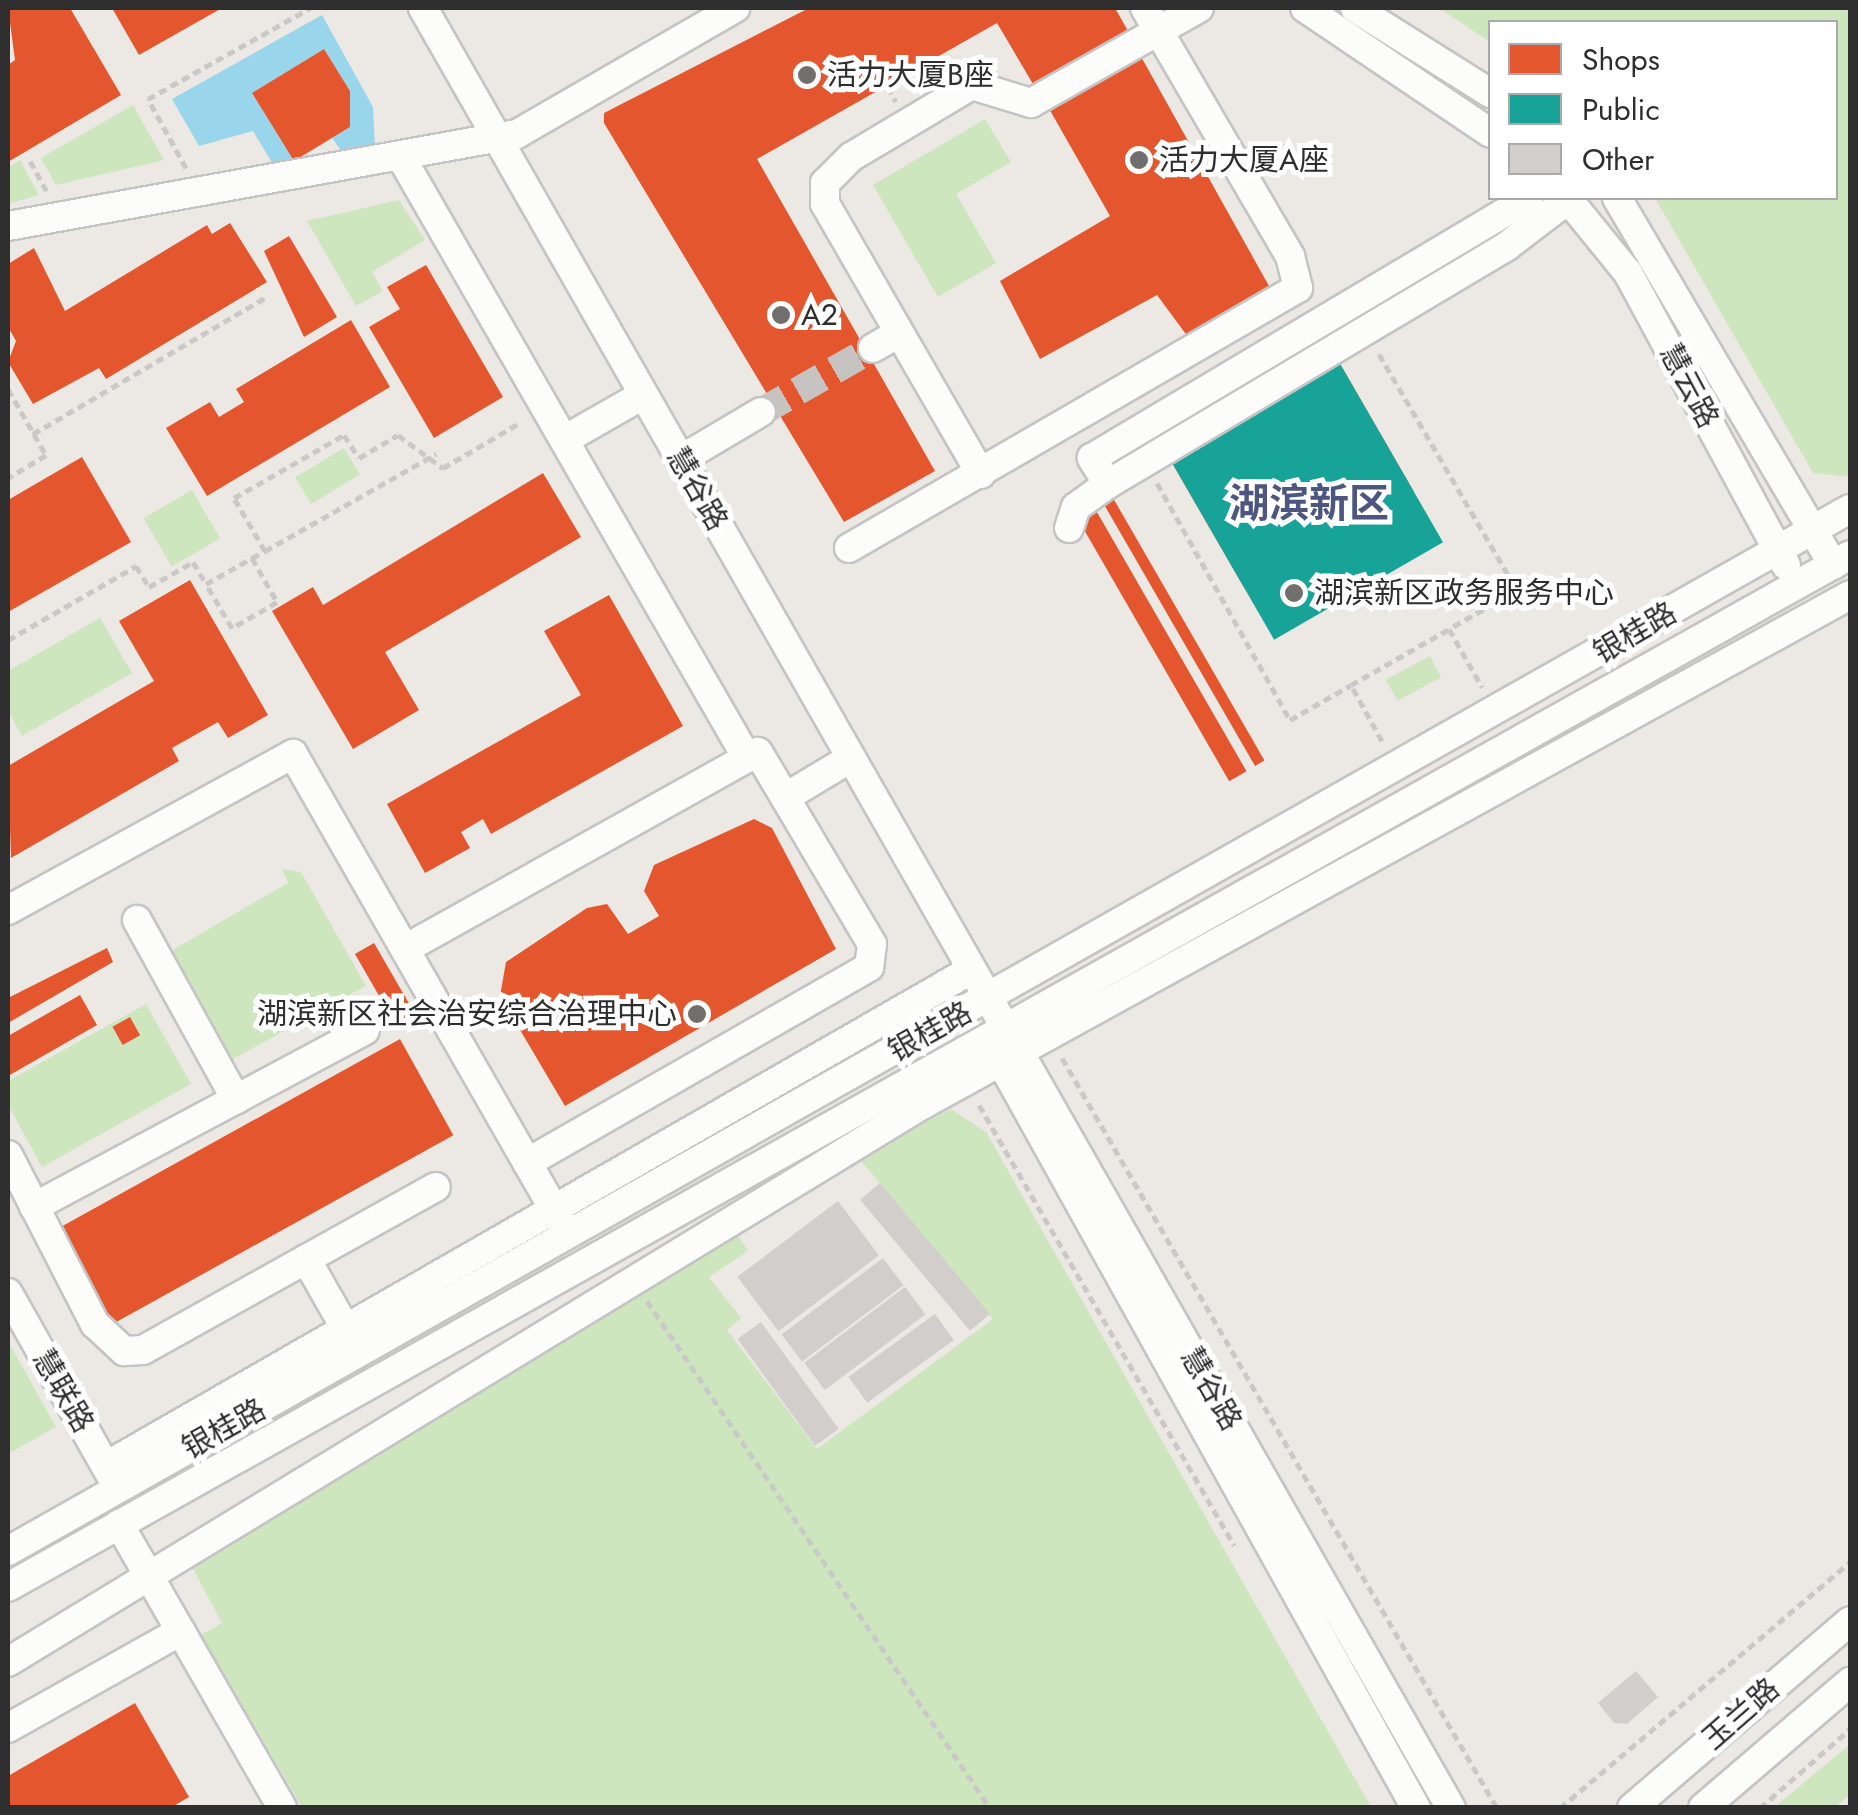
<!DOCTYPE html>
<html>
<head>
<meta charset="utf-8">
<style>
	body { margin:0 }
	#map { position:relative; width:1858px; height:1815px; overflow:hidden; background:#ece8e4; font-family:Jost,"Noto Sans SC",sans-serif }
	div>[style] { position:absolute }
	.green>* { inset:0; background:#cee6be; transform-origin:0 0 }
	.water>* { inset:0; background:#99d6ec }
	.shops>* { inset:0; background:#e4572e; transform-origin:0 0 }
	.public>* { inset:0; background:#17a398; transform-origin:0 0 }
	.building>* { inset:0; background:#d1cecb; transform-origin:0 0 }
	.minor-tunnel>* { height:28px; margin-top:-14px; transform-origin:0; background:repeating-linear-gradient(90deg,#c6c3c0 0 28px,transparent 0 42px) }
	.path>* { height:5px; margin-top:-2.5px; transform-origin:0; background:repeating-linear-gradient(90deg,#c9c9c8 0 8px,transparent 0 13px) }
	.roads { filter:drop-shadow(2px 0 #c5c4c5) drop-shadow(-2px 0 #c5c4c5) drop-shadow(0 2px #c5c4c5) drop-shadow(0 -2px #c5c4c5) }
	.minor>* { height:28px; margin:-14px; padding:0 14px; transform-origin:14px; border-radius:14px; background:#fcfcfb }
	.dots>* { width:28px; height:28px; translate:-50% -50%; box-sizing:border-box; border:5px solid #fff; border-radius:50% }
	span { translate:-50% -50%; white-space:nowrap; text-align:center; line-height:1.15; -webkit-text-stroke:10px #fff; paint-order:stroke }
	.poi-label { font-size:30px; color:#2e2e2e }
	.left { translate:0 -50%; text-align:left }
	.right { translate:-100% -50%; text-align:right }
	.street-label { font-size:30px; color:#2e2e2e }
	.district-label { font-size:40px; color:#4d5680; font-weight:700 }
	.frame { position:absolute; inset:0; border:10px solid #2e2e2e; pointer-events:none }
	.legend { position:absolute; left:1488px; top:20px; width:350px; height:180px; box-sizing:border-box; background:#fff; border:2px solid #ababab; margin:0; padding:12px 18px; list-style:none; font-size:30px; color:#2e2e2e }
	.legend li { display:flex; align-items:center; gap:20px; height:50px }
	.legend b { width:50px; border:2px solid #ababab }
</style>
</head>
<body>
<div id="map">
	<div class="green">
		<i style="clip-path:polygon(1439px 8px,1850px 8px,1850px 477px,1813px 473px,1655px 198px,1836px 198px,1836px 22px,1490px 22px,1490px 42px)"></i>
		<i style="clip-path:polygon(133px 105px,164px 160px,56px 185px,41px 158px)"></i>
		<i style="clip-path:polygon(985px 119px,1011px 162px,956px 194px,996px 263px,938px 297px,873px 185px)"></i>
		<i style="clip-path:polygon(20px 160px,39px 195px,8px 204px,8px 167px)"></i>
		<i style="clip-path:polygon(399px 200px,425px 240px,372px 272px,383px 291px,356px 306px,307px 221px)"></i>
		<i style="left:344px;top:448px;width:31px;height:57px;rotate:59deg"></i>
		<i style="left:192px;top:490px;width:56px;height:56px;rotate:60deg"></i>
		<i style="clip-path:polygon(100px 618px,132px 673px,22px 736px,8px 711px,8px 671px)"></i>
		<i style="left:1430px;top:656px;width:24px;height:50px;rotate:62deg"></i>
		<i style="clip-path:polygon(282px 869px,301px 872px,366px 986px,231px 1060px,171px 951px,288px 883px)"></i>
		<i style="clip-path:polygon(146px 1004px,191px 1084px,42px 1167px,8px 1105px,8px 1081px)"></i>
		<i style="clip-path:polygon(951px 1109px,986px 1132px,1371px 1807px,302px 1807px,201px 1635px,222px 1623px,191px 1565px,735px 1231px,748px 1251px,709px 1277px,741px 1318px,727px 1330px,817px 1449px,993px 1319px,858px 1157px)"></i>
		<i style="clip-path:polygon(8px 1341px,56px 1427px,8px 1454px)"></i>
		<i style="clip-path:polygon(1850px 1744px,1850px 1795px,1835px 1807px,1775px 1807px)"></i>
	</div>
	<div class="water">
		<i style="clip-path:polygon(322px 15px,373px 107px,375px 148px,343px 153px,332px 138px,350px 127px,350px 91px,324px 49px,252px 93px,294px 161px,277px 171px,253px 131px,199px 146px,172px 99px)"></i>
	</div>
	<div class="shops">
		<i style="clip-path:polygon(8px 8px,70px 8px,121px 95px,8px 162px,8px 65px,15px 60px)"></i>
		<i style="clip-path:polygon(112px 8px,222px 8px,139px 55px)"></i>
		<i style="clip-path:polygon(809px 8px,1115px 8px,1128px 31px,1033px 84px,997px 23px,757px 159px,935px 471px,844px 522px,604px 123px,604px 113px)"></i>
		<i style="clip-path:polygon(324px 49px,350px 91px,350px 127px,294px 161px,252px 93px)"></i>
		<i style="clip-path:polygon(1139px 53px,1269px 286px,1188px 337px,1157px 295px,1040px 359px,1000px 281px,1110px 216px,1047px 105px)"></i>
		<i style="clip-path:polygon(230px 223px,267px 282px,106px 379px,99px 368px,33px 404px,8px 362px,16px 341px,8px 327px,8px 264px,34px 248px,65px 311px,207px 225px,212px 234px)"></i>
		<i style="clip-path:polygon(289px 236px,337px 317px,304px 337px,264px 251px)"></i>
		<i style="clip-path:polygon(426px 265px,503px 397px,434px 438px,369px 327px,400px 309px,387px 287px)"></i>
		<i style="clip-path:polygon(351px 320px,390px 387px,207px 496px,166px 428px,210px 402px,219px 417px,244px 402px,236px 389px)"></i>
		<i style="left:1339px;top:362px;width:149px;height:195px;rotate:60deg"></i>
		<i style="clip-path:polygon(82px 457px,131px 542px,8px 612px,8px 500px)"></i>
		<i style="clip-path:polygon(543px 473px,581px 537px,385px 652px,419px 710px,353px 749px,272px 611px,313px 587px,323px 605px)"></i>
		<i style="left:1113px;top:498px;width:303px;height:11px;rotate:60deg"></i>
		<i style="left:1094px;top:507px;width:305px;height:20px;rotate:60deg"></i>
		<i style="clip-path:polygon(190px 580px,268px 715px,228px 738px,218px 722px,172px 748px,179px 761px,11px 858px,8px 766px,154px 681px,119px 621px)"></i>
		<i style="clip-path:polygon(609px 595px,683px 726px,491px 834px,483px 819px,461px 832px,470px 848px,425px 873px,387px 804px,581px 695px,544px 631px)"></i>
		<i style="clip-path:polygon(754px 819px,772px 828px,836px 949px,565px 1106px,500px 996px,506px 962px,587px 908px,607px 904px,628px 934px,659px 916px,644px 891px,654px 865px)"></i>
		<i style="left:374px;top:943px;width:85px;height:22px;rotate:60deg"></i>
		<i style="clip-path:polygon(107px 948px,113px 962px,8px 1023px,8px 998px)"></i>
		<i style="clip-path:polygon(80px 995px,97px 1025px,8px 1076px,8px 1036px)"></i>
		<i style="left:130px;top:1017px;width:21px;height:20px;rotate:61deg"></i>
		<i style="left:400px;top:1039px;width:110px;height:391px;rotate:61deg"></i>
		<i style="clip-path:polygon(135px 1703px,189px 1797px,170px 1808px,8px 1808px,8px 1776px)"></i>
	</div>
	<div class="public">
		<i style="left:1339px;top:362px;width:208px;height:195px;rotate:60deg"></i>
	</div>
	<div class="building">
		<i style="left:880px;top:1183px;width:171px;height:26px;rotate:50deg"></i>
		<i style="left:838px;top:1201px;width:68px;height:126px;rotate:53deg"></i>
		<i style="left:883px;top:1258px;width:34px;height:127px;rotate:53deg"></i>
		<i style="left:905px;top:1287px;width:34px;height:126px;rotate:53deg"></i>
		<i style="left:935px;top:1314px;width:32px;height:107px;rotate:54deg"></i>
		<i style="left:761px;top:1322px;width:132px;height:29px;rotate:54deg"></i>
		<i style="clip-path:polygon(1636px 1671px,1658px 1697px,1627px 1724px,1614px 1723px,1598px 1703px)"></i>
	</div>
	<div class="minor-tunnel">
		<i style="left:761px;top:412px;width:129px;rotate:-29.7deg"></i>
	</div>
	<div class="path">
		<i style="left:887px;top:87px;width:17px;rotate:59deg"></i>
		<i style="left:30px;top:161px;width:37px;rotate:61deg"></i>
		<i style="left:186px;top:168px;width:79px;rotate:-118.8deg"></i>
		<i style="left:148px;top:99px;width:186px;rotate:-29.3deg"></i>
		<i style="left:1379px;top:354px;width:273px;rotate:59.7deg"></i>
		<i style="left:1517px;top:590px;width:78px;rotate:150.2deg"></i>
		<i style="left:8px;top:389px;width:76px;rotate:60.1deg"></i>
		<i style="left:46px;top:455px;width:44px;rotate:148.8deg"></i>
		<i style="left:33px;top:434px;width:273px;rotate:-30.4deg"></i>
		<i style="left:1157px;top:483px;width:272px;rotate:60.7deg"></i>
		<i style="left:1290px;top:720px;width:70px;rotate:-29.8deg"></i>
		<i style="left:265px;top:551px;width:61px;rotate:-120.3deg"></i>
		<i style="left:234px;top:498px;width:127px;rotate:-29.8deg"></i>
		<i style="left:344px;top:435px;width:27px;rotate:57deg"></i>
		<i style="left:359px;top:458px;width:45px;rotate:-30.5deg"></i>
		<i style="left:398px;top:435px;width:56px;rotate:36.3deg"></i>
		<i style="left:443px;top:468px;width:91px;rotate:-30.5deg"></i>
		<i style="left:252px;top:558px;width:51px;rotate:60.4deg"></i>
		<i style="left:277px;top:602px;width:52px;rotate:150deg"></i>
		<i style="left:232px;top:628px;width:51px;rotate:-120.6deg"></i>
		<i style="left:206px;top:584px;width:53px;rotate:-29.5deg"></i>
		<i style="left:252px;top:558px;width:15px;rotate:-28deg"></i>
		<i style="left:265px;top:551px;width:197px;rotate:-29.6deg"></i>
		<i style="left:8px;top:640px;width:148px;rotate:-30deg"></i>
		<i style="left:136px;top:566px;width:25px;rotate:58deg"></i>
		<i style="left:149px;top:587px;width:51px;rotate:-29.6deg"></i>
		<i style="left:193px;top:562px;width:26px;rotate:59deg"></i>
		<i style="left:1382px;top:741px;width:64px;rotate:-119deg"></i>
		<i style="left:1351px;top:685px;width:113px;rotate:-29.7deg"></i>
		<i style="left:1449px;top:629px;width:67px;rotate:60.4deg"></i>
		<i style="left:1062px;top:1058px;width:867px;rotate:59.89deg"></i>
		<i style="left:979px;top:1105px;width:509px;rotate:59.91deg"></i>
		<i style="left:647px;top:1301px;width:612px;rotate:55.92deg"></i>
		<i style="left:1560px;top:1808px;width:380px;rotate:-40.3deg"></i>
		<i style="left:1760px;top:1808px;width:120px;rotate:-41.3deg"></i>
	</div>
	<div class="roads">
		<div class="minor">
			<i style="left:423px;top:8px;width:2073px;rotate:60.27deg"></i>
			<i style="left:1305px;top:8px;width:223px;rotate:34deg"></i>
			<i style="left:1355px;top:8px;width:160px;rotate:32.2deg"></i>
			<i style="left:401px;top:157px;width:693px;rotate:60.07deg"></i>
			<i style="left:1567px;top:198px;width:97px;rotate:50.9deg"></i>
			<i style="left:1628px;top:273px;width:332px;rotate:61.6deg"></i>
			<i style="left:1617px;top:198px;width:426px;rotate:59.5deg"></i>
			<i style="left:8px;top:226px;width:517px;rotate:-10.25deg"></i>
			<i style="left:517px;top:134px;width:252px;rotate:-30deg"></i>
			<i style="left:873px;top:348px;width:30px;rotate:-30deg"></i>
			<i style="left:564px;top:440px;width:91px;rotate:-29.7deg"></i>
			<i style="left:680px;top:460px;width:94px;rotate:-30.7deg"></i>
			<i style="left:981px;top:474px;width:312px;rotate:-120deg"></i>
			<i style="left:825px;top:204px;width:21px;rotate:-90deg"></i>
			<i style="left:825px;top:183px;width:37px;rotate:-45deg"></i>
			<i style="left:851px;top:157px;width:141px;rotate:-30.8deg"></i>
			<i style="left:972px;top:85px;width:62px;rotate:17deg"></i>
			<i style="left:1031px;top:103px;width:193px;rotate:-29.5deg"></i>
			<i style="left:1108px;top:484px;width:465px;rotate:-30.8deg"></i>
			<i style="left:1507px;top:246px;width:79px;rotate:-37.3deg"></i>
			<i style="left:1069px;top:528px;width:22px;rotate:-72deg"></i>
			<i style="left:1076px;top:507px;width:39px;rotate:-36deg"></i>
			<i style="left:1108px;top:484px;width:31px;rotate:-122deg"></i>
			<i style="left:1092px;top:458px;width:508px;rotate:-30.75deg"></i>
			<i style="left:849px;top:548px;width:519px;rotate:-30.07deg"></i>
			<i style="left:1298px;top:288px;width:33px;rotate:-104deg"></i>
			<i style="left:1290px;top:256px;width:287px;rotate:-120.3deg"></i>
			<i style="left:786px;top:797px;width:76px;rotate:-31deg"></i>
			<i style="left:8px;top:910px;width:325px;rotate:-28.7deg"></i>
			<i style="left:293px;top:754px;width:543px;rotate:60.18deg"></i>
			<i style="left:137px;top:920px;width:205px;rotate:61.1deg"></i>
			<i style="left:405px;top:949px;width:404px;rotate:-29.2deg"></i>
			<i style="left:758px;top:752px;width:223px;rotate:59.3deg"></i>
			<i style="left:872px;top:944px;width:23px;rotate:97deg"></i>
			<i style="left:869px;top:967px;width:394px;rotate:150.2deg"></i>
			<i style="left:992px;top:1046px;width:872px;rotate:60.91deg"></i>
			<i style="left:8px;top:1155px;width:190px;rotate:62.8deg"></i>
			<i style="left:95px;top:1324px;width:40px;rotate:43deg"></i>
			<i style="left:124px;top:1351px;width:19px;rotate:-3deg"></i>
			<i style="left:143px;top:1350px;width:335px;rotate:-29.1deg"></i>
			<i style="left:34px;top:1207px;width:375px;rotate:-28.1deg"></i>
			<i style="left:306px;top:1259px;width:81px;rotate:60.3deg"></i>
			<i style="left:8px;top:1293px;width:214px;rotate:60.6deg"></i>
			<i style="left:106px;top:1466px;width:997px;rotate:-29.83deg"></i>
			<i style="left:119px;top:1524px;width:327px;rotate:60.1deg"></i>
			<i style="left:8px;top:1551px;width:2116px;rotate:-29.5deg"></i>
			<i style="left:8px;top:1587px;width:2111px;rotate:-29.26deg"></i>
			<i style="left:8px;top:1662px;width:1070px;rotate:-31.36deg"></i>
			<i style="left:922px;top:1105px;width:1059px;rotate:-28.79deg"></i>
			<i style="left:8px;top:1728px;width:198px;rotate:-29.3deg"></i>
			<i style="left:1632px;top:1808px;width:287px;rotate:-40.6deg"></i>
			<i style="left:1703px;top:1808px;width:194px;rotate:-40.6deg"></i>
		</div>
	</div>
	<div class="dots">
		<i style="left:807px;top:75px;background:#706f6e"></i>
		<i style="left:1139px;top:160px;background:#706f6e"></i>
		<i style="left:781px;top:315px;background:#706f6e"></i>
		<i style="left:1294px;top:593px;background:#706f6e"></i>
		<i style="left:697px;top:1014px;background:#706f6e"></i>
	</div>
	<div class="poi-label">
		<span class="left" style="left:827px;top:75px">活力大厦B座</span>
		<span class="left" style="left:1159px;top:160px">活力大厦A座</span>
		<span class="left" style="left:801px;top:315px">A2</span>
		<span class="left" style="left:1314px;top:593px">湖滨新区政务服务中心</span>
		<span class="right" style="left:677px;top:1014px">湖滨新区社会治安综合治理中心</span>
	</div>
	<div class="street-label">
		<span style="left:1689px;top:386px;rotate:62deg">慧云路</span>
		<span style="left:697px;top:489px;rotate:60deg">慧谷路</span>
		<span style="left:1635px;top:633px;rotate:-30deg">银桂路</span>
		<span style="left:930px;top:1032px;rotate:-29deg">银桂路</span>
		<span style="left:1211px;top:1389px;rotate:60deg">慧谷路</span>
		<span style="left:63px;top:1391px;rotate:60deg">慧联路</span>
		<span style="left:224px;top:1429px;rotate:-29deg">银桂路</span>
		<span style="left:1741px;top:1714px;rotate:-41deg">玉兰路</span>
	</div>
	<div class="district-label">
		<span style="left:1309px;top:503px">湖滨新区</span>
	</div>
	<div class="frame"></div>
	<ul class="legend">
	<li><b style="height:28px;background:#e4572e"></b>Shops</li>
	<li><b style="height:28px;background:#17a398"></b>Public</li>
	<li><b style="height:28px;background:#d1cecb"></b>Other</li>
	</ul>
</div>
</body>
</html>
